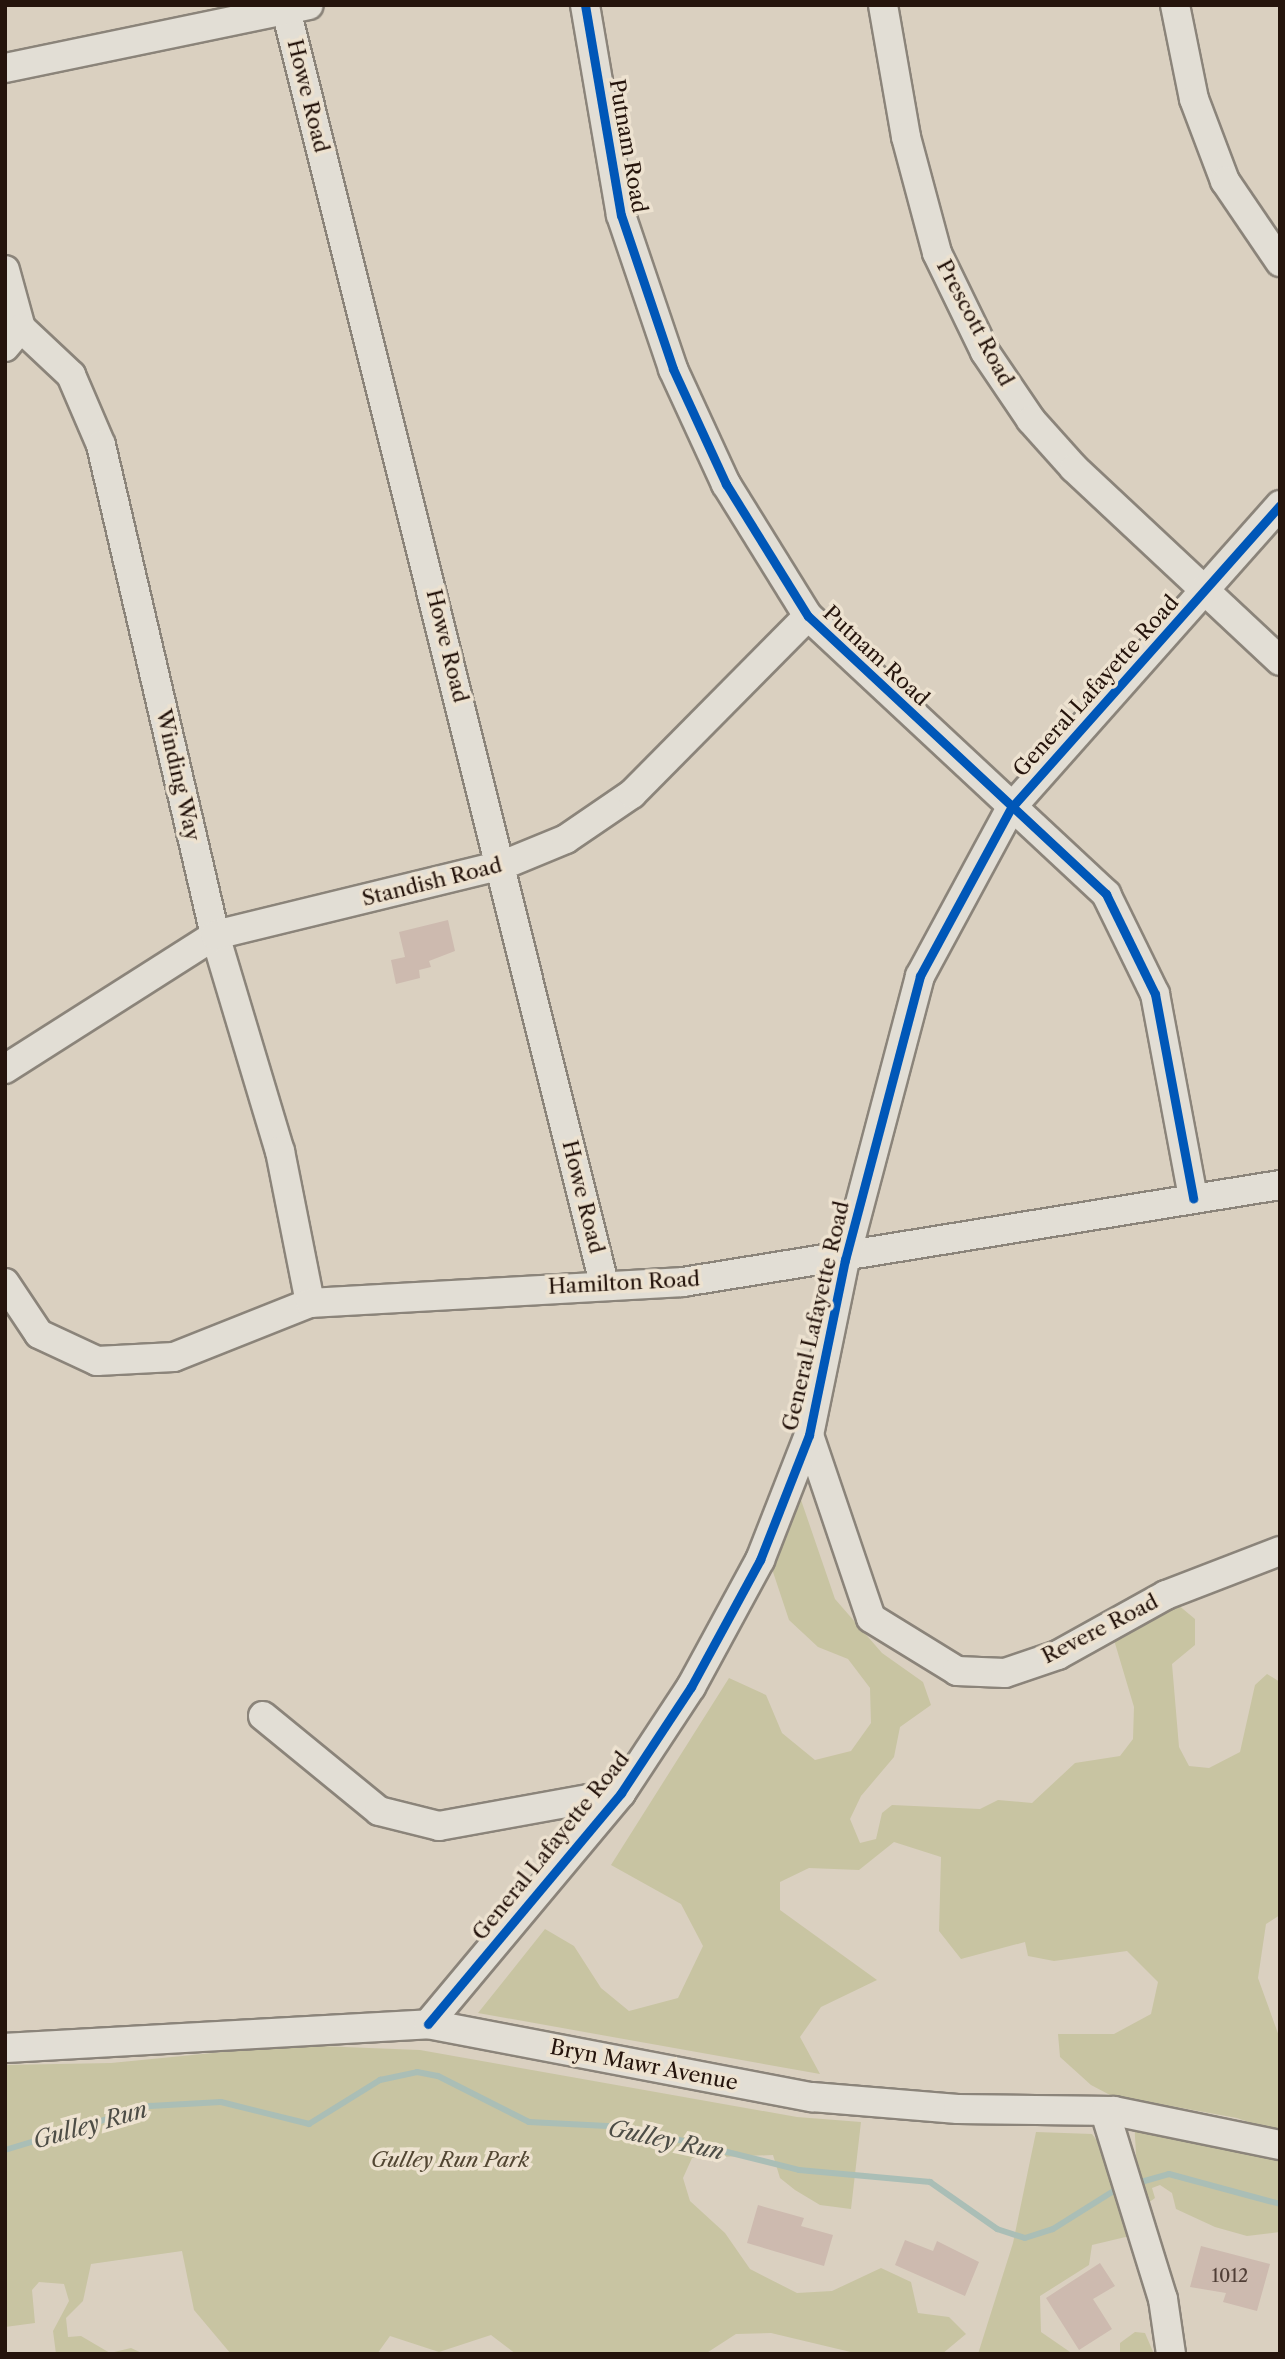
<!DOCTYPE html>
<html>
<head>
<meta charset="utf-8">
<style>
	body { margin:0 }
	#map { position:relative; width:1285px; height:2359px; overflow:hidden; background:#dad0c0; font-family:"Libre Caslon Text",serif }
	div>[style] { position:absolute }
	.green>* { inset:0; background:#c8c4a2 }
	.stream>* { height:6px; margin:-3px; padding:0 3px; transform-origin:3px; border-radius:3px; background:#aabeb6 }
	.building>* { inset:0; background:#cdbaaf }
	.roads { filter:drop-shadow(2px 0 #8b847a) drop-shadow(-2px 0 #8b847a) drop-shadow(0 2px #8b847a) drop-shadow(0 -2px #8b847a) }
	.minor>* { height:28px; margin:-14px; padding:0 14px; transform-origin:14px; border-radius:14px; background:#e2ded5 }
	.cycleway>* { height:9px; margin:-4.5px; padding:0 4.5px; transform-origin:4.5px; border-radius:4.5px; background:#0057b8 }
	span { translate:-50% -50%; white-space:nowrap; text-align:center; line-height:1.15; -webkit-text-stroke:7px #ede2d0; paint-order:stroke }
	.number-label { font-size:18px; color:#503e36 }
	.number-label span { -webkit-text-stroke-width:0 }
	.street-label { font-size:21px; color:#25140c }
	.park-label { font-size:21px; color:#524632; font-style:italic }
	.water-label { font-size:23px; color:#4d4d46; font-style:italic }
	.frame { position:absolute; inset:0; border:7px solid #25140c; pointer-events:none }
</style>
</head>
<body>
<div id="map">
	<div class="green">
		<i style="clip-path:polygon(800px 1497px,835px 1599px,882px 1653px,923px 1682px,931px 1705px,900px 1727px,894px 1757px,861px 1796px,850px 1819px,860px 1843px,876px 1839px,882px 1813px,892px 1805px,980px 1809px,998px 1800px,1032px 1803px,1075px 1763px,1120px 1756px,1133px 1739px,1134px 1707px,1114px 1640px,1177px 1604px,1195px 1619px,1195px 1645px,1172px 1664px,1179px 1747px,1189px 1766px,1209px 1768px,1240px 1752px,1255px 1685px,1267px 1674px,1280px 1682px,1280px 1915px,1266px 1924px,1258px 1978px,1280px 2039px,1280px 2133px,1237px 2118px,1110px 2095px,1091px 2085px,1060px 2057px,1058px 2034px,1114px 2034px,1151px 2014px,1158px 1982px,1127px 1951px,1054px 1961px,1028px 1956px,1025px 1942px,961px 1959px,939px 1931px,941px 1857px,894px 1842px,859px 1870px,809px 1868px,780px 1882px,780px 1910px,877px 1980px,821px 2007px,800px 2037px,820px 2074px,478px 2013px,545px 1929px,574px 1946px,601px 1988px,629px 2011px,678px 1998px,703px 1946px,681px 1904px,611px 1865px,729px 1678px,766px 1695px,782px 1733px,815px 1760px,851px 1751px,871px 1723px,870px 1688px,848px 1659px,818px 1647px,789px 1620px,773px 1572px)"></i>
		<i style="clip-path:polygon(293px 2045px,420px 2050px,797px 2117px,861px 2122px,851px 2209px,820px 2205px,795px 2190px,780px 2178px,773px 2155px,692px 2158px,683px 2178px,690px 2201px,725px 2233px,750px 2269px,797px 2293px,832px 2291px,881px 2268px,911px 2282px,918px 2313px,949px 2317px,966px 2334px,942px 2354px,859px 2354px,771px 2333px,736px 2334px,705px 2354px,516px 2354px,491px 2335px,439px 2352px,390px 2336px,377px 2354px,231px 2354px,194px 2310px,182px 2251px,91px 2264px,83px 2301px,66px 2318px,68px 2337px,81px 2336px,110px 2353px,131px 2348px,144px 2354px,56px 2354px,53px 2331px,69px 2301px,64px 2284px,39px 2282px,32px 2290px,35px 2323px,5px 2327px,5px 2065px,111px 2063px)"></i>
		<i style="clip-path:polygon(1134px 2120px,1280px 2158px,1280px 2232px,1247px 2236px,1215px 2227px,1176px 2209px,1172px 2193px,1160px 2185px,1152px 2188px,1155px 2198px,1148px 2203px,1138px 2187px)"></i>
		<i style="clip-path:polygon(1036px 2132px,1092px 2134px,1105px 2151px,1134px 2235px,1092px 2245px,1089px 2265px,1040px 2296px,1041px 2332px,1073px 2354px,978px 2354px,1013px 2243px)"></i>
		<i style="clip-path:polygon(1135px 2332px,1145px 2333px,1154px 2354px,1120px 2354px,1120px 2343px)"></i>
	</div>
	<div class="stream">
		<i style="left:5px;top:2150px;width:152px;rotate:-16.9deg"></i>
		<i style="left:150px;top:2106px;width:71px;rotate:-3.2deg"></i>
		<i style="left:221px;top:2102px;width:91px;rotate:14deg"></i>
		<i style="left:309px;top:2124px;width:84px;rotate:-31.8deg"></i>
		<i style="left:380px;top:2080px;width:38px;rotate:-12deg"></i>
		<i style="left:417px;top:2072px;width:21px;rotate:11deg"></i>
		<i style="left:438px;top:2076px;width:102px;rotate:26.8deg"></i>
		<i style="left:529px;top:2122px;width:98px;rotate:2.9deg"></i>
		<i style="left:627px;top:2127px;width:177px;rotate:14deg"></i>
		<i style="left:799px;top:2170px;width:132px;rotate:5.2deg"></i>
		<i style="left:930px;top:2182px;width:82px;rotate:35deg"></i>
		<i style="left:997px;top:2229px;width:29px;rotate:18deg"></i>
		<i style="left:1025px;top:2238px;width:29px;rotate:-18deg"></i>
		<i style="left:1053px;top:2229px;width:79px;rotate:-32.1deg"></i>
		<i style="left:1134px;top:2184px;width:36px;rotate:-16deg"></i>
		<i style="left:1169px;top:2174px;width:115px;rotate:15.1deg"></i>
	</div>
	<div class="building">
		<i style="clip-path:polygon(448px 920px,455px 951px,429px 961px,431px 967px,419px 970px,420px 978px,396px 984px,391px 960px,405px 957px,399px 932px)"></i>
		<i style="clip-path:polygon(758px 2205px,804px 2218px,801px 2226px,833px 2235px,824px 2266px,747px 2243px)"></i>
		<i style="clip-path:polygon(905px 2240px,933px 2251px,937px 2241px,979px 2262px,965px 2296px,895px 2265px)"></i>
		<i style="clip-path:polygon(1201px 2246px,1270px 2264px,1257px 2311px,1223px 2302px,1226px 2293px,1190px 2287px)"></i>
		<i style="clip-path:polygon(1100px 2263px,1115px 2286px,1093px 2299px,1112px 2329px,1079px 2350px,1046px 2298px)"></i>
	</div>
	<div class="roads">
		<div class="minor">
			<i style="left:585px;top:5px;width:213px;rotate:80.3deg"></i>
			<i style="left:621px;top:215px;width:163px;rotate:71.3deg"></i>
			<i style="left:673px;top:369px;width:127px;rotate:65.3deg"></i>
			<i style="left:726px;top:484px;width:155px;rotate:58.2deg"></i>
			<i style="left:808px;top:616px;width:408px;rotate:43deg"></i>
			<i style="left:1106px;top:894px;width:111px;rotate:63.9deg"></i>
			<i style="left:1155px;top:994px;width:208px;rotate:79.4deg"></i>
			<i style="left:883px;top:5px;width:134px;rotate:80.1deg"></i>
			<i style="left:906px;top:137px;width:120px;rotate:75deg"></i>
			<i style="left:937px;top:253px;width:110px;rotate:64.1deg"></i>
			<i style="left:985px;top:352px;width:82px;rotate:55.9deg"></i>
			<i style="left:1031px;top:420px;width:64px;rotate:48.1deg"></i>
			<i style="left:1074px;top:468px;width:282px;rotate:43.1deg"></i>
			<i style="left:1175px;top:5px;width:96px;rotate:78.6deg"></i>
			<i style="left:1194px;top:99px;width:88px;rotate:69.3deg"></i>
			<i style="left:1225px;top:181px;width:98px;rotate:55.8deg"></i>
			<i style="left:286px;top:10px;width:1313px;rotate:75.98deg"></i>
			<i style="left:5px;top:68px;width:310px;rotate:-11.7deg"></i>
			<i style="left:5px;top:270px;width:60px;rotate:74.6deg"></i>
			<i style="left:21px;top:328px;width:69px;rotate:43.2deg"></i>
			<i style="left:71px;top:375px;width:76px;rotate:66.8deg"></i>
			<i style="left:101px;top:445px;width:503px;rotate:76.9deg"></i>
			<i style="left:215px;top:935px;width:226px;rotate:73.3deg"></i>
			<i style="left:280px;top:1151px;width:155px;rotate:78.8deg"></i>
			<i style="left:5px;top:347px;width:25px;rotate:-50deg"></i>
			<i style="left:5px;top:1069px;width:249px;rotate:-32.5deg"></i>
			<i style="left:215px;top:935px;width:296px;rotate:-13.7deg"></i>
			<i style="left:503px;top:865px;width:68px;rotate:-22.4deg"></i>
			<i style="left:566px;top:839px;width:80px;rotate:-34.3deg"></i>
			<i style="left:632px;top:794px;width:250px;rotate:-45.3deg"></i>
			<i style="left:5px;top:1283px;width:61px;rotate:56.3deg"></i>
			<i style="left:39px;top:1334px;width:64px;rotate:25deg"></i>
			<i style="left:97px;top:1361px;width:77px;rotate:-3deg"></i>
			<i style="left:174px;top:1357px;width:146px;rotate:-21.7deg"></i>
			<i style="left:310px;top:1303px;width:374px;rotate:-3.2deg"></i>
			<i style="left:683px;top:1282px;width:605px;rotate:-9.23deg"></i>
			<i style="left:809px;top:1435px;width:193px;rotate:71.3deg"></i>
			<i style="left:871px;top:1618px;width:101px;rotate:31.6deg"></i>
			<i style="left:957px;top:1671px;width:48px;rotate:2.4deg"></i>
			<i style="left:1005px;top:1673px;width:56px;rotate:-18.8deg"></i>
			<i style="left:1058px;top:1655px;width:124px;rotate:-29.1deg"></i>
			<i style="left:1166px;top:1595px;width:122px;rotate:-21.1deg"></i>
			<i style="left:263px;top:1716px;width:150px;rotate:39.3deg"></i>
			<i style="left:379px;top:1811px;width:62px;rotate:14deg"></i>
			<i style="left:439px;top:1826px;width:185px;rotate:-10.3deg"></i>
			<i style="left:428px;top:2024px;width:301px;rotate:-50.1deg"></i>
			<i style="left:621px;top:1793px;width:127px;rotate:-56.6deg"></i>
			<i style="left:691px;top:1687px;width:145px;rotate:-61.5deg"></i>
			<i style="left:760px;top:1560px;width:134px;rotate:-68.6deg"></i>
			<i style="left:809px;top:1435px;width:179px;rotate:-78.4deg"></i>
			<i style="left:845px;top:1260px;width:294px;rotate:-75.2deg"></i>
			<i style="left:920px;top:976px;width:191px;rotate:-61.6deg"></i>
			<i style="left:1011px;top:808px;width:405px;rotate:-48.4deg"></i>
			<i style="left:5px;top:2048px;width:424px;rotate:-3.2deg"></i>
			<i style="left:428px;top:2024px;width:391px;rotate:10.8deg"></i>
			<i style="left:812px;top:2097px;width:146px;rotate:4.7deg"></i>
			<i style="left:958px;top:2109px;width:156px;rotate:0.7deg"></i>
			<i style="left:1114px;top:2111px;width:169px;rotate:11.6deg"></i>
			<i style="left:1105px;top:2112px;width:196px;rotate:72.8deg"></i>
			<i style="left:1163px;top:2299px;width:56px;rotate:81.7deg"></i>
		</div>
	</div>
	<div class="cycleway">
		<i style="left:585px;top:5px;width:213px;rotate:80.3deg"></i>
		<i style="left:621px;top:215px;width:163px;rotate:71.3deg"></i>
		<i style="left:673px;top:369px;width:127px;rotate:65.3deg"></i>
		<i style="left:726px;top:484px;width:155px;rotate:58.2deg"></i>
		<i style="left:808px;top:616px;width:408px;rotate:43deg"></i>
		<i style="left:1106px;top:894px;width:111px;rotate:63.9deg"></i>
		<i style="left:1155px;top:994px;width:208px;rotate:79.4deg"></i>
		<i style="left:428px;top:2024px;width:301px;rotate:-50.1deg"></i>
		<i style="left:621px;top:1793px;width:127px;rotate:-56.6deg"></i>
		<i style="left:691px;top:1687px;width:145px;rotate:-61.5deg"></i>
		<i style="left:760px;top:1560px;width:134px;rotate:-68.6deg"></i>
		<i style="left:809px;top:1435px;width:179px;rotate:-78.4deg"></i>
		<i style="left:845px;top:1260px;width:294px;rotate:-75.2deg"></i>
		<i style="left:920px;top:976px;width:191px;rotate:-61.6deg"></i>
		<i style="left:1011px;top:808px;width:405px;rotate:-48.4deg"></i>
	</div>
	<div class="number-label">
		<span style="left:1230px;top:2276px">1012</span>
	</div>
	<div class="street-label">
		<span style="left:308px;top:96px;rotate:76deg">Howe Road</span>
		<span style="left:628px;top:146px;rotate:80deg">Putnam Road</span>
		<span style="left:975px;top:323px;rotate:62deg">Prescott Road</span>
		<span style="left:447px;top:646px;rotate:76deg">Howe Road</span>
		<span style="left:876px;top:656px;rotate:43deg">Putnam Road</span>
		<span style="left:1096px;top:686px;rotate:-48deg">General Lafayette Road</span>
		<span style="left:178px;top:775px;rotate:77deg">Winding Way</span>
		<span style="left:432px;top:882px;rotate:-14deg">Standish Road</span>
		<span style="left:583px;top:1197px;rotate:76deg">Howe Road</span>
		<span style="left:624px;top:1283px;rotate:-3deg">Hamilton Road</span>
		<span style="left:816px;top:1316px;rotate:-77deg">General Lafayette Road</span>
		<span style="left:1100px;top:1629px;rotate:-27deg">Revere Road</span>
		<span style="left:551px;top:1846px;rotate:-51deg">General Lafayette Road</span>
		<span style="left:644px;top:2065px;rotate:11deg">Bryn Mawr Avenue</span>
	</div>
	<div class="park-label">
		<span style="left:450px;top:2160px">Gulley Run Park</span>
	</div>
	<div class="water-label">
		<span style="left:90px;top:2125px;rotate:-16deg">Gulley Run</span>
		<span style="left:666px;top:2140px;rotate:12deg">Gulley Run</span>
	</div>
	<div class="frame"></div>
</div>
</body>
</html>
